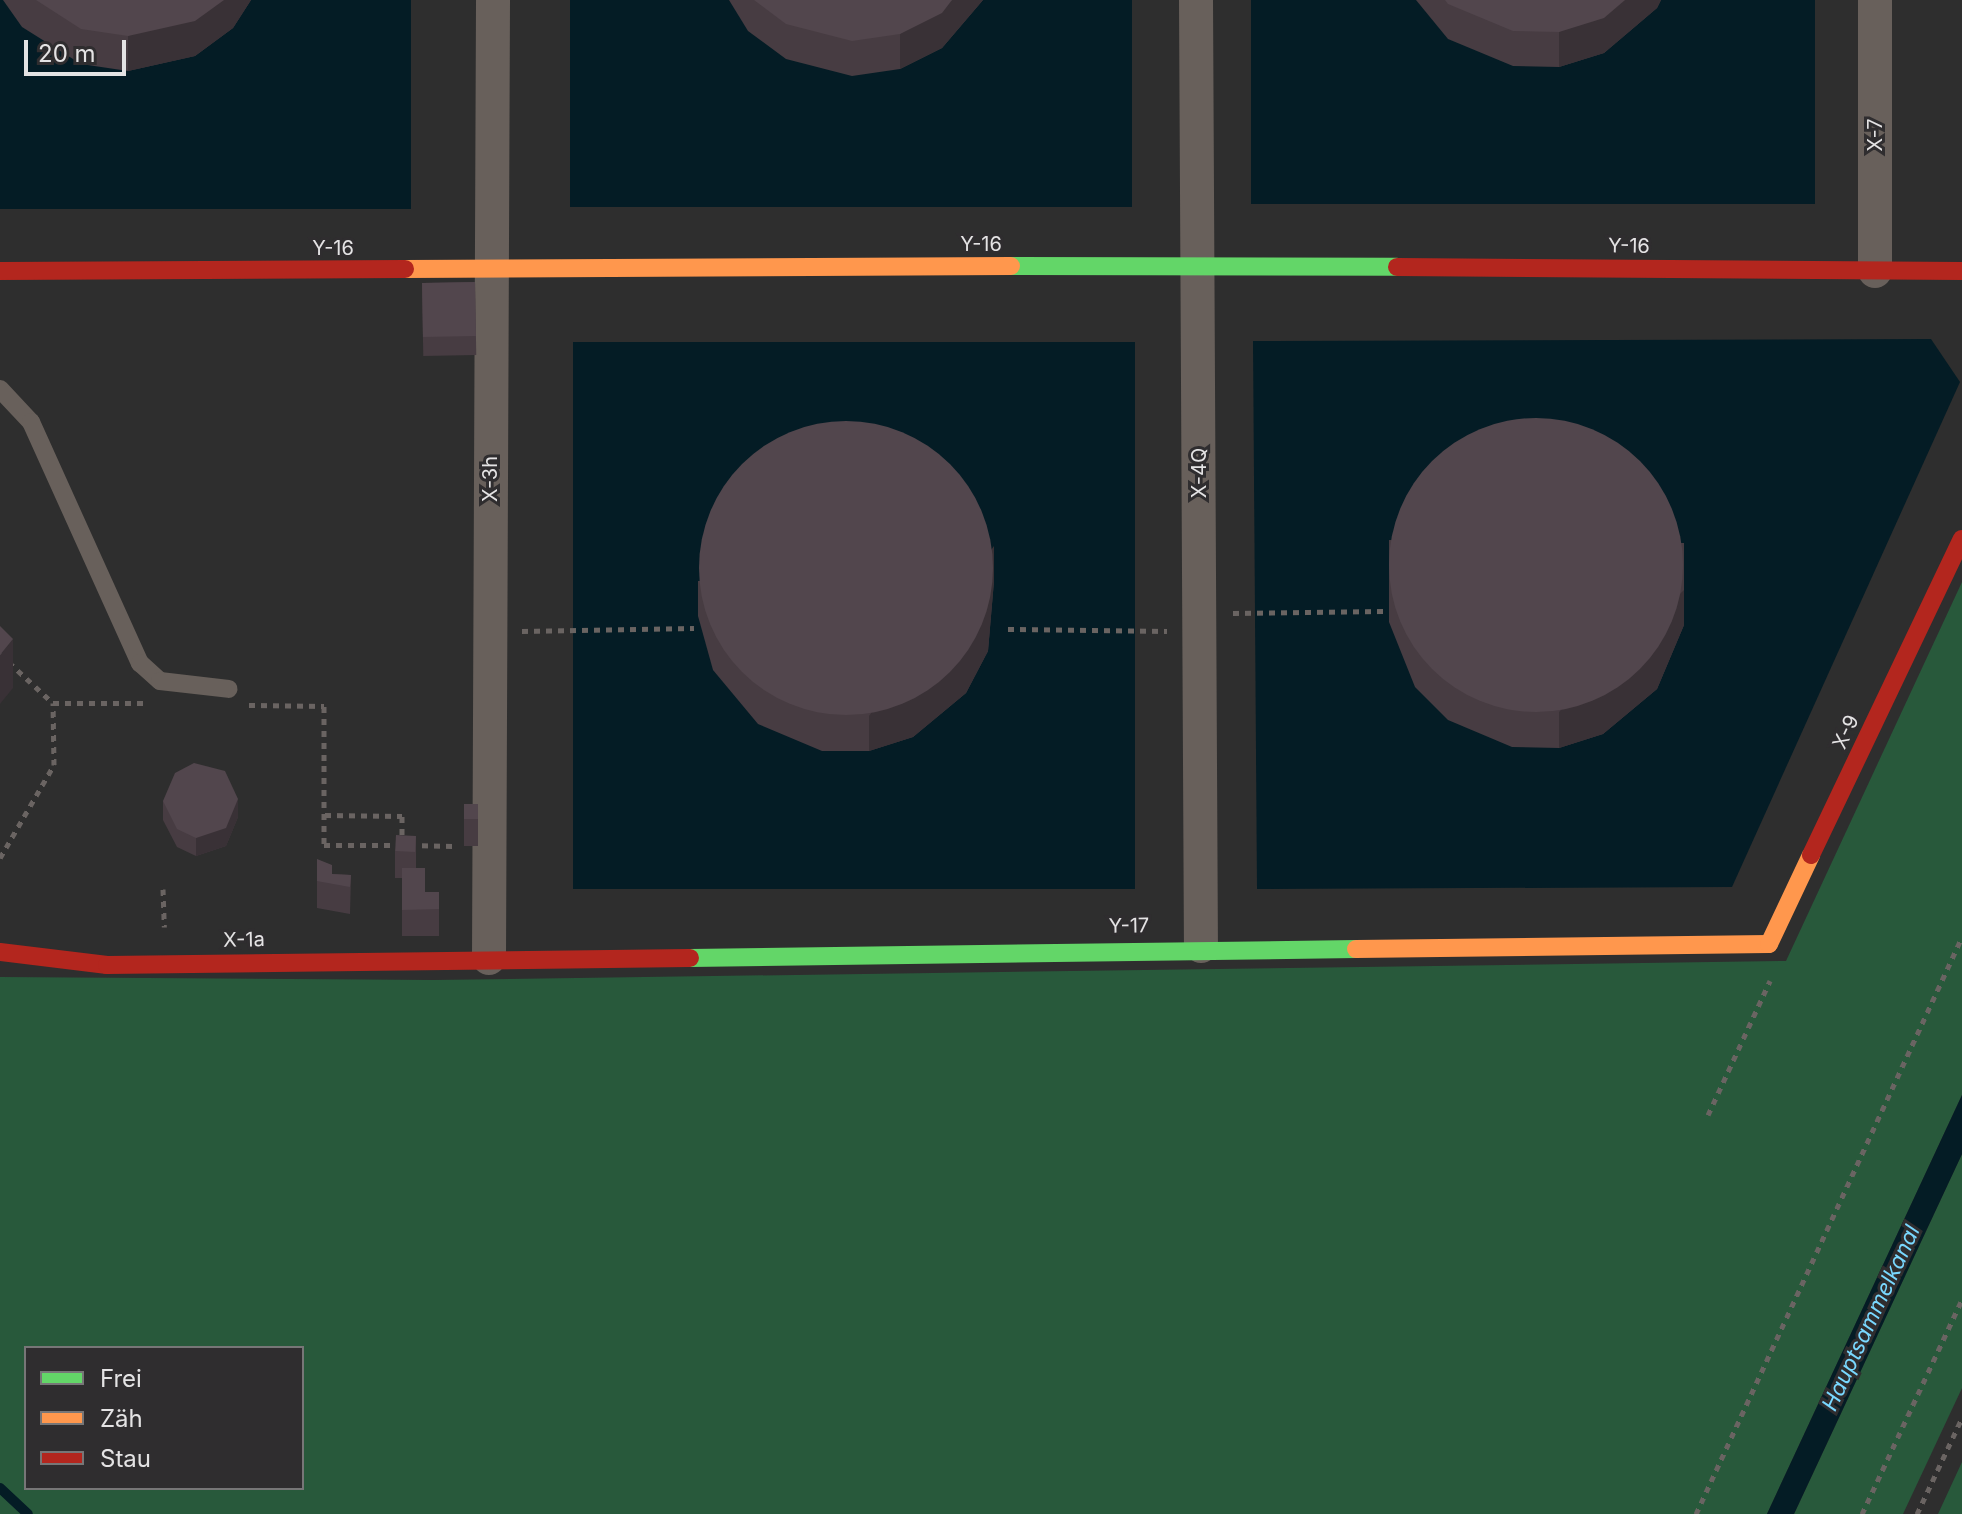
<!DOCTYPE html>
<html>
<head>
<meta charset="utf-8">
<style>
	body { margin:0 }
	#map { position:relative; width:1962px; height:1514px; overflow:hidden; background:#2e2e2e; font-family:Inter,sans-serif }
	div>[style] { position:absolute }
	.green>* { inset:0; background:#28593b }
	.water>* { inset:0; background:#041c25; transform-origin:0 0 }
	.stream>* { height:10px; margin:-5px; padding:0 5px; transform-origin:5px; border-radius:5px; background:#041c25 }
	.path>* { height:5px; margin-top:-2.5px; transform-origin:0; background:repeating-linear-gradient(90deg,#6a6462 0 6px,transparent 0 12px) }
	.lane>* { height:18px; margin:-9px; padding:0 9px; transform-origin:9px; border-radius:9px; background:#68605b }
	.street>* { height:34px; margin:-17px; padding:0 17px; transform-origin:17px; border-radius:17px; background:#68605b }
	.fast>* { height:18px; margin:-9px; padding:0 9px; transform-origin:9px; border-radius:9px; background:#63d668 }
	.slow>* { height:18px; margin:-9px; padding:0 9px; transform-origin:9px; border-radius:9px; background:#ff974d }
	.jam>* { height:18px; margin:-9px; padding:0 9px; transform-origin:9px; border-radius:9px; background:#b3261e }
	.wall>* { inset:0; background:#473c42; transform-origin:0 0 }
	.shaded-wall>* { inset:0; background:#393136 }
	.building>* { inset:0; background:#52464d; transform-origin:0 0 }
	.round { border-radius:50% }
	span { translate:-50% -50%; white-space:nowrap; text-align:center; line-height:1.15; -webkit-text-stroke:6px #2f2d2f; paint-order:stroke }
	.street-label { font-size:20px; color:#e4e3e4 }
	.water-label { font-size:22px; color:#79d8ff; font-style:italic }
	.legend { position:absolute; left:24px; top:1346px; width:280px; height:144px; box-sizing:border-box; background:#2f2d2f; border:2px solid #777677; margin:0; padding:10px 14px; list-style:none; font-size:24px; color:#e4e3e4 }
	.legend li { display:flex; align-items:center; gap:16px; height:40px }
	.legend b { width:40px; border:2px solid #777677 }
	.scale { position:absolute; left:24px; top:40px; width:102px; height:36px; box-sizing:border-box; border:4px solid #e4e3e4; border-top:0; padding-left:10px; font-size:24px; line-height:28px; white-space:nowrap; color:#e4e3e4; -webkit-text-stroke:6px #2f2d2f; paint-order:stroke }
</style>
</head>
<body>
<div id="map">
	<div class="green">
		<i style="clip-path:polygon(evenodd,1962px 582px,1962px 1095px,1767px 1514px,0 1514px,0 977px,433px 980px,1786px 961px,1962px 582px,26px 1348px,302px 1348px,302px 1488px,26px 1488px,26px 1348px)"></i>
		<i style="clip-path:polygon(1962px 1154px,1962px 1388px,1903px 1514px,1794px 1514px)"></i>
		<i style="clip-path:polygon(1962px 1462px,1962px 1514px,1938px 1514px)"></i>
	</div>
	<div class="water">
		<i style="left:0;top:0;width:411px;height:209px"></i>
		<i style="left:570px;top:0;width:562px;height:207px"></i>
		<i style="left:1251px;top:0;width:564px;height:204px"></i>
		<i style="clip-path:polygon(1931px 339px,1960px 382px,1732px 887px,1257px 889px,1253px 341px)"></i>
		<i style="left:1135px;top:342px;width:547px;height:562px;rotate:90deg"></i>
		<i style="clip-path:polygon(1962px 1095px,1962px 1154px,1794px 1514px,1767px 1514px)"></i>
	</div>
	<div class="stream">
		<i style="left:0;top:1488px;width:38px;rotate:43deg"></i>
	</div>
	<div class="path">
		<i style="left:1233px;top:613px;width:151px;rotate:-0.8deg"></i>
		<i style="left:1008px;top:629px;width:159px;rotate:0.7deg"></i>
		<i style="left:522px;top:631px;width:172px;rotate:-1deg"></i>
		<i style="left:0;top:654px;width:72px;rotate:42.8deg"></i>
		<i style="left:53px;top:703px;width:90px"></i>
		<i style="left:249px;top:705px;width:75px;rotate:0.8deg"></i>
		<i style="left:324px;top:706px;width:139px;rotate:90deg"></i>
		<i style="left:324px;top:845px;width:76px"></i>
		<i style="left:325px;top:815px;width:77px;rotate:0.7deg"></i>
		<i style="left:402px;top:816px;width:25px;rotate:90deg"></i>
		<i style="left:410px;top:845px;width:43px;rotate:1.3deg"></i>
		<i style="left:0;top:858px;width:108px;rotate:-59.9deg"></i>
		<i style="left:54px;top:765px;width:62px;rotate:-90.9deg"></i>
		<i style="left:163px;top:889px;width:38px;rotate:88deg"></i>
		<i style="left:1708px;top:1115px;width:148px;rotate:-65.2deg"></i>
		<i style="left:1696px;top:1514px;width:635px;rotate:-65.25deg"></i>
		<i style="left:1862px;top:1514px;width:236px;rotate:-65deg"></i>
		<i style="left:1917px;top:1514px;width:106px;rotate:-64.9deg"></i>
	</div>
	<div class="lane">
		<i style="left:0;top:389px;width:45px;rotate:46.8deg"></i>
		<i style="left:31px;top:422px;width:265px;rotate:65.7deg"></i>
		<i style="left:140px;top:663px;width:27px;rotate:42deg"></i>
		<i style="left:160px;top:681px;width:69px;rotate:6.6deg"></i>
	</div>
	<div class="street">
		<i style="left:1196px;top:0;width:946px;rotate:89.7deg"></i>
		<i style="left:1875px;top:0;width:271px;rotate:90deg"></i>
		<i style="left:489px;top:958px;width:958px;rotate:-89.76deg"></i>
	</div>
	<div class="fast">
		<i style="left:1011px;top:266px;width:386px;rotate:0.1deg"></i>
		<i style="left:690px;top:958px;width:666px;rotate:-0.77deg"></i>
	</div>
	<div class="slow">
		<i style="left:405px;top:269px;width:606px;rotate:-0.28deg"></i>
		<i style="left:1356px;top:949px;width:413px;rotate:-0.7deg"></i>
		<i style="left:1769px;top:944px;width:98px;rotate:-64.7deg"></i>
	</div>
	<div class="jam">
		<i style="left:1397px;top:267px;width:565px;rotate:0.41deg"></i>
		<i style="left:0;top:271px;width:405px;rotate:-0.3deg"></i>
		<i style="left:1811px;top:855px;width:350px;rotate:-64.5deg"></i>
		<i style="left:0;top:952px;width:108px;rotate:6.9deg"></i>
		<i style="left:107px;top:965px;width:583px;rotate:-0.69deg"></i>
	</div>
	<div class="wall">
		<i style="clip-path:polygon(3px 0,251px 0,233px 28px,195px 56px,128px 71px,81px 64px,22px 27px)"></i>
		<i style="clip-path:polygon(729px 0,983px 0,942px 48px,900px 69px,852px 76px,786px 59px,748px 31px)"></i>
		<i style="clip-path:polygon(1416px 0,1661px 0,1657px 8px,1604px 53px,1559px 67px,1513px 66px,1448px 39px)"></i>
		<i style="left:475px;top:282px;width:73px;height:53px;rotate:89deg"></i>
		<i style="clip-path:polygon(1389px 540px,1684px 543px,1684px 625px,1657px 689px,1603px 734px,1559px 748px,1512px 747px,1448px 720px,1415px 687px,1389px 622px)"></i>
		<i style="clip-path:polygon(698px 581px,994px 581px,988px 651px,966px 693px,913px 737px,869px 751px,822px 751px,758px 724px,713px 670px,698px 616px)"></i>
		<i style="clip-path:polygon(163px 801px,238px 817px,226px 846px,196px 856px,177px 847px,163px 820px)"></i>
		<i style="left:464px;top:804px;width:14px;height:42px"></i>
		<i style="clip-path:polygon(416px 836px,416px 868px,425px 892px,439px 892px,439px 936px,402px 936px,402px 878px,395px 878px,395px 851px)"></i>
		<i style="clip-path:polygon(317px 859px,332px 874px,351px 875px,350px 914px,317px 908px)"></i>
	</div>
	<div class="shaded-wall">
		<i style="clip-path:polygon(224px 0,251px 0,233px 28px,195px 56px,128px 71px,128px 36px)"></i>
		<i style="clip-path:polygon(952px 0,983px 0,942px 48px,900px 69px,900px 34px)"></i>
		<i style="clip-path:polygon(1625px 0,1661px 0,1657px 8px,1604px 53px,1559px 67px,1559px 32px)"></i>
		<i style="clip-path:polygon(994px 546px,994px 581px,988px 651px,966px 693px,913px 737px,869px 751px,869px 716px)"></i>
		<i style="clip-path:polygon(1684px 590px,1684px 625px,1657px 689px,1603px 734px,1559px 748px,1559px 712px)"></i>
		<i style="clip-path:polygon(13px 639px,13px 688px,0 704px,0 655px)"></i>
		<i style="clip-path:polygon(238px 799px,238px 817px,226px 846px,196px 856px,196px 838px)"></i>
	</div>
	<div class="building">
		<i style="clip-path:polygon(36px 0,224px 0,195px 21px,128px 36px,81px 29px)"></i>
		<i style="clip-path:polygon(754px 0,952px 0,942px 13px,900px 34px,852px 41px,786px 24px)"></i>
		<i style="clip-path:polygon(1445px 0,1625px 0,1604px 18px,1559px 32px,1513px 31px,1448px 4px)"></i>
		<i style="left:475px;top:282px;width:54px;height:53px;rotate:89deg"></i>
		<i class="round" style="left:1389px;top:418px;width:294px;height:294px"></i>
		<i class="round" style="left:699px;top:421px;width:294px;height:294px"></i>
		<i style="clip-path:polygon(0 626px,13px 639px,0 655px)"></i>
		<i style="clip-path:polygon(194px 763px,225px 771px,238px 799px,226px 828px,196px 838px,177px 829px,163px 801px,175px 773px)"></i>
		<i style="left:464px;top:804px;width:14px;height:15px"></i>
		<i style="left:396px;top:835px;width:20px;height:16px;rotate:3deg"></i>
		<i style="clip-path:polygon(317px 859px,332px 865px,332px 874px,351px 875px,350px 887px,317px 881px)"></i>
		<i style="clip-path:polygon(402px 868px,425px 868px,425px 892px,439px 892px,439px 909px,402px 910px)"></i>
	</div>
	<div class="street-label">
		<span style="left:1875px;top:135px;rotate:-90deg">X-7</span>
		<span style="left:981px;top:244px">Y-16</span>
		<span style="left:1629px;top:246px;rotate:1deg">Y-16</span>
		<span style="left:333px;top:248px">Y-16</span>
		<span style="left:1199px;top:473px;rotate:-90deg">X-4Q</span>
		<span style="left:490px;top:479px;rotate:-90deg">X-3h</span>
		<span style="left:1846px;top:732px;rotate:-65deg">X-9</span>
		<span style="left:1129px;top:926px;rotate:-1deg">Y-17</span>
		<span style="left:244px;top:940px;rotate:-1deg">X-1a</span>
	</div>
	<div class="water-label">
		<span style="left:1871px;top:1318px;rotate:-65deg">Hauptsammelkanal</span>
	</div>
	<ul class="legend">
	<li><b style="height:10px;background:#63d668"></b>Frei</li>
	<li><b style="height:10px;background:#ff974d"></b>Zäh</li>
	<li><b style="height:10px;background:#b3261e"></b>Stau</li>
	</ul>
	<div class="scale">20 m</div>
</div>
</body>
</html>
